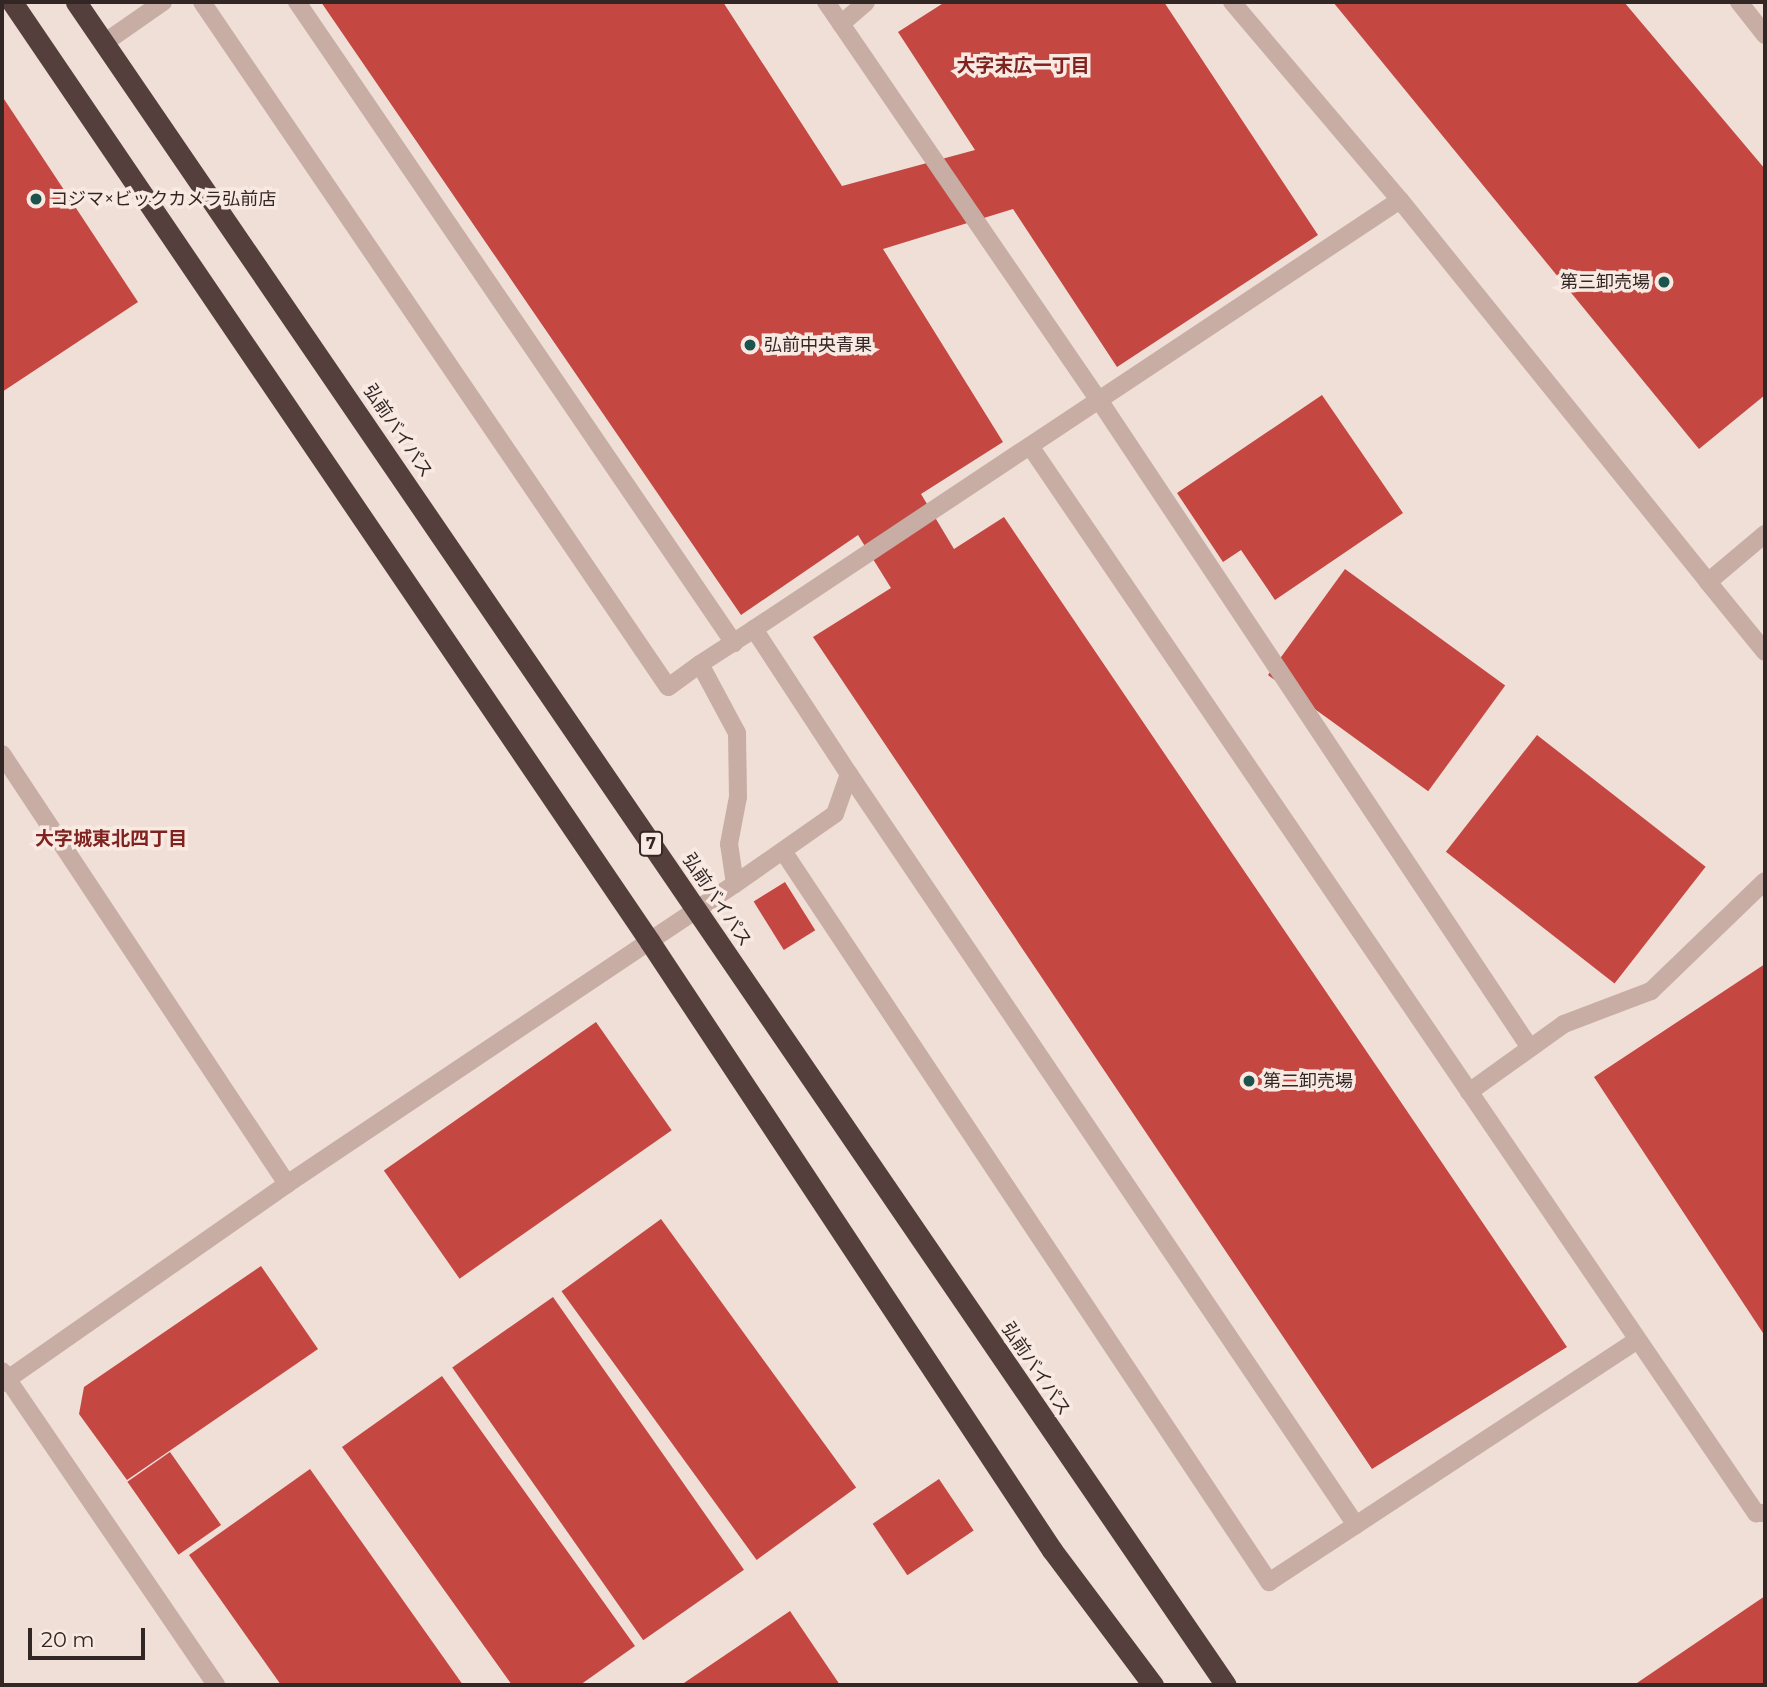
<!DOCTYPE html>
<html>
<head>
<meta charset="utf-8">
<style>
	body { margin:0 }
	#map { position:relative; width:1767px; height:1687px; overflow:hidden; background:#f0dfd7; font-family:Montserrat,"Noto Sans JP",sans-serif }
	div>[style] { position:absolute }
	.building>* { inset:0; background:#c44742; transform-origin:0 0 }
	.minor>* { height:18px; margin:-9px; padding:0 9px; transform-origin:9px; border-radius:9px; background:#c8ada4 }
	.highway>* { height:21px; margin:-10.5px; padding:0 10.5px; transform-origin:10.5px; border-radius:10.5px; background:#543f3c }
	.dots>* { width:19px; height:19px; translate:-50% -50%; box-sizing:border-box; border:4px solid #f8eae3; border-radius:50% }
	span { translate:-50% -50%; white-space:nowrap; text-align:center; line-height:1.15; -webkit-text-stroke:7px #f8eae3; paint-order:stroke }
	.shield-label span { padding:2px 5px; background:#f8eae3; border:2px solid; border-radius:5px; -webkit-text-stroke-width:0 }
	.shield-label { font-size:16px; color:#332725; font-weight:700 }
	.poi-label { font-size:18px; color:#332725 }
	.left { translate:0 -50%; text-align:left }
	.right { translate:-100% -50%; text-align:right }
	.street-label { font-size:18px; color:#332725 }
	.neighbourhood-label { font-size:19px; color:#802320; font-weight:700 }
	.frame { position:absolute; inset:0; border:4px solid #332725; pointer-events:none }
	.scale { position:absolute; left:28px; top:1628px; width:117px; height:32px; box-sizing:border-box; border:4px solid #332725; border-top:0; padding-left:9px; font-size:21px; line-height:24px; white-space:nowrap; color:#332725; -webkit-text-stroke:5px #f8eae3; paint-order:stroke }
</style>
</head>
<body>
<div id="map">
	<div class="building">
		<i style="clip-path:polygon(321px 2px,723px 2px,842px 186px,975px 150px,898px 32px,945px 2px,1164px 2px,1318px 235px,1117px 367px,1013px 209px,883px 249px,1003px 442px,921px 494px,954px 549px,1004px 517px,1567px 1347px,1372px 1469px,813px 637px,891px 588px,858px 535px,741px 615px)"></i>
		<i style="clip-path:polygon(1333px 2px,1624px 2px,1765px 169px,1765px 395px,1699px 449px)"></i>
		<i style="clip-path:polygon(2px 96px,138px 302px,2px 392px)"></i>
		<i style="clip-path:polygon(1322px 395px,1403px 513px,1275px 600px,1241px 550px,1223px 562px,1177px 493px)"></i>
		<i style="left:1345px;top:569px;width:198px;height:131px;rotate:36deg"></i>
		<i style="left:1537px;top:735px;width:214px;height:148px;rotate:38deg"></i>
		<i style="left:785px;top:882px;width:57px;height:37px;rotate:58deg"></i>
		<i style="clip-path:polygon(1765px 964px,1765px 1336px,1594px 1077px)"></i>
		<i style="left:596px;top:1022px;width:132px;height:259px;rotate:55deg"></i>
		<i style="left:661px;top:1219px;width:332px;height:123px;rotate:54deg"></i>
		<i style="clip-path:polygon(261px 1266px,318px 1349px,127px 1480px,79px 1414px,84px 1387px)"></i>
		<i style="left:553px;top:1297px;width:333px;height:123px;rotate:55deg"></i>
		<i style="clip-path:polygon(442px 1376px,635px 1646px,580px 1685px,512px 1685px,342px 1447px)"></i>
		<i style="left:170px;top:1452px;width:89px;height:52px;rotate:55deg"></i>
		<i style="clip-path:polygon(310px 1469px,463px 1685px,281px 1685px,189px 1555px)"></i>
		<i style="left:939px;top:1479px;width:62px;height:80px;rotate:56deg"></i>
		<i style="clip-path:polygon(1765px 1596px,1765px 1685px,1634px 1685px)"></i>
		<i style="clip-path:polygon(790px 1611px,840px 1685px,681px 1685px)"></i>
	</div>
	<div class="minor">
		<i style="left:297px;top:2px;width:776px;rotate:55.72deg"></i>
		<i style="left:826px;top:2px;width:483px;rotate:55.6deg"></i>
		<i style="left:1099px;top:400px;width:778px;rotate:56.37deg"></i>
		<i style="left:1232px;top:2px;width:260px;rotate:49.7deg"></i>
		<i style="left:1739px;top:2px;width:42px;rotate:51.8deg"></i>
		<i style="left:841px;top:24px;width:33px;rotate:-41deg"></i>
		<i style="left:104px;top:43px;width:72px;rotate:-34.8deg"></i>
		<i style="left:1030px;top:446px;width:1291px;rotate:55.77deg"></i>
		<i style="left:1756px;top:1513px;width:9px"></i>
		<i style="left:1708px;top:582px;width:90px;rotate:50.8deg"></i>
		<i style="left:754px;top:629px;width:775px;rotate:-33.59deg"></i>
		<i style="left:1400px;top:200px;width:491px;rotate:51.1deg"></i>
		<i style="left:1708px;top:582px;width:75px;rotate:-40.1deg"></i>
		<i style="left:700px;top:664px;width:64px;rotate:-32.9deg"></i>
		<i style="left:754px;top:629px;width:173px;rotate:56.8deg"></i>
		<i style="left:849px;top:774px;width:42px;rotate:109.3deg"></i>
		<i style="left:835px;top:814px;width:122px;rotate:145deg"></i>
		<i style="left:2px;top:754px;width:516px;rotate:56.46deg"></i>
		<i style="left:849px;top:774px;width:906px;rotate:55.98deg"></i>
		<i style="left:783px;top:851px;width:878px;rotate:56.38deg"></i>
		<i style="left:1269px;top:1582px;width:441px;rotate:-33.3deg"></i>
		<i style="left:1469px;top:1092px;width:117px;rotate:-35.6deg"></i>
		<i style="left:1564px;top:1024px;width:93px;rotate:-20.8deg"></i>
		<i style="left:1651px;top:991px;width:158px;rotate:-44deg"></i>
		<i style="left:2px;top:1371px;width:380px;rotate:55.7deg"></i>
		<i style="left:2px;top:1383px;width:348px;rotate:-34.9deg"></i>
		<i style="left:287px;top:1184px;width:539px;rotate:-33.81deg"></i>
		<i style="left:735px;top:884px;width:40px;rotate:-98.5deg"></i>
		<i style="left:729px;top:844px;width:48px;rotate:-79.2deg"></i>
		<i style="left:738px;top:797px;width:64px;rotate:-90.9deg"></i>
		<i style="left:737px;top:733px;width:78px;rotate:-118.2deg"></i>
		<i style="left:700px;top:664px;width:39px;rotate:144deg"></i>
		<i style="left:668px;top:687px;width:828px;rotate:-124.23deg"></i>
	</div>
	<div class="highway">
		<i style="left:12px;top:2px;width:1136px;rotate:55.83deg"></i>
		<i style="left:650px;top:942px;width:729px;rotate:56.53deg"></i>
		<i style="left:1052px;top:1550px;width:169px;rotate:53.2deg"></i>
		<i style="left:76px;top:2px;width:2038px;rotate:55.66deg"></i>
	</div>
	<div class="dots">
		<i style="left:36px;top:199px;background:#1c534c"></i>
		<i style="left:1664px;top:282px;background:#1c534c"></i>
		<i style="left:750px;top:345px;background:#1c534c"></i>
		<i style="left:1249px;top:1081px;background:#1c534c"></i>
	</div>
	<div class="shield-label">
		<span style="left:651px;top:844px">7</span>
	</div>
	<div class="poi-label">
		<span class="left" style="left:50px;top:199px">コジマ×ビックカメラ弘前店</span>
		<span class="right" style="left:1650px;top:282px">第三卸売場</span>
		<span class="left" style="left:764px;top:345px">弘前中央青果</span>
		<span class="left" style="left:1263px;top:1081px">第二卸売場</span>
	</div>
	<div class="street-label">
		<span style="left:398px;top:431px;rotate:56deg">弘前バイパス</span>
		<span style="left:717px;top:900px;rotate:56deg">弘前バイパス</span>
		<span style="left:1036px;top:1369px;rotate:56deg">弘前バイパス</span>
	</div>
	<div class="neighbourhood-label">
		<span style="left:1023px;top:66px">大字末広一丁目</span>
		<span style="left:111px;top:839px">大字城東北四丁目</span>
	</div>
	<div class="frame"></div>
	<div class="scale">20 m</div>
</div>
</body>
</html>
